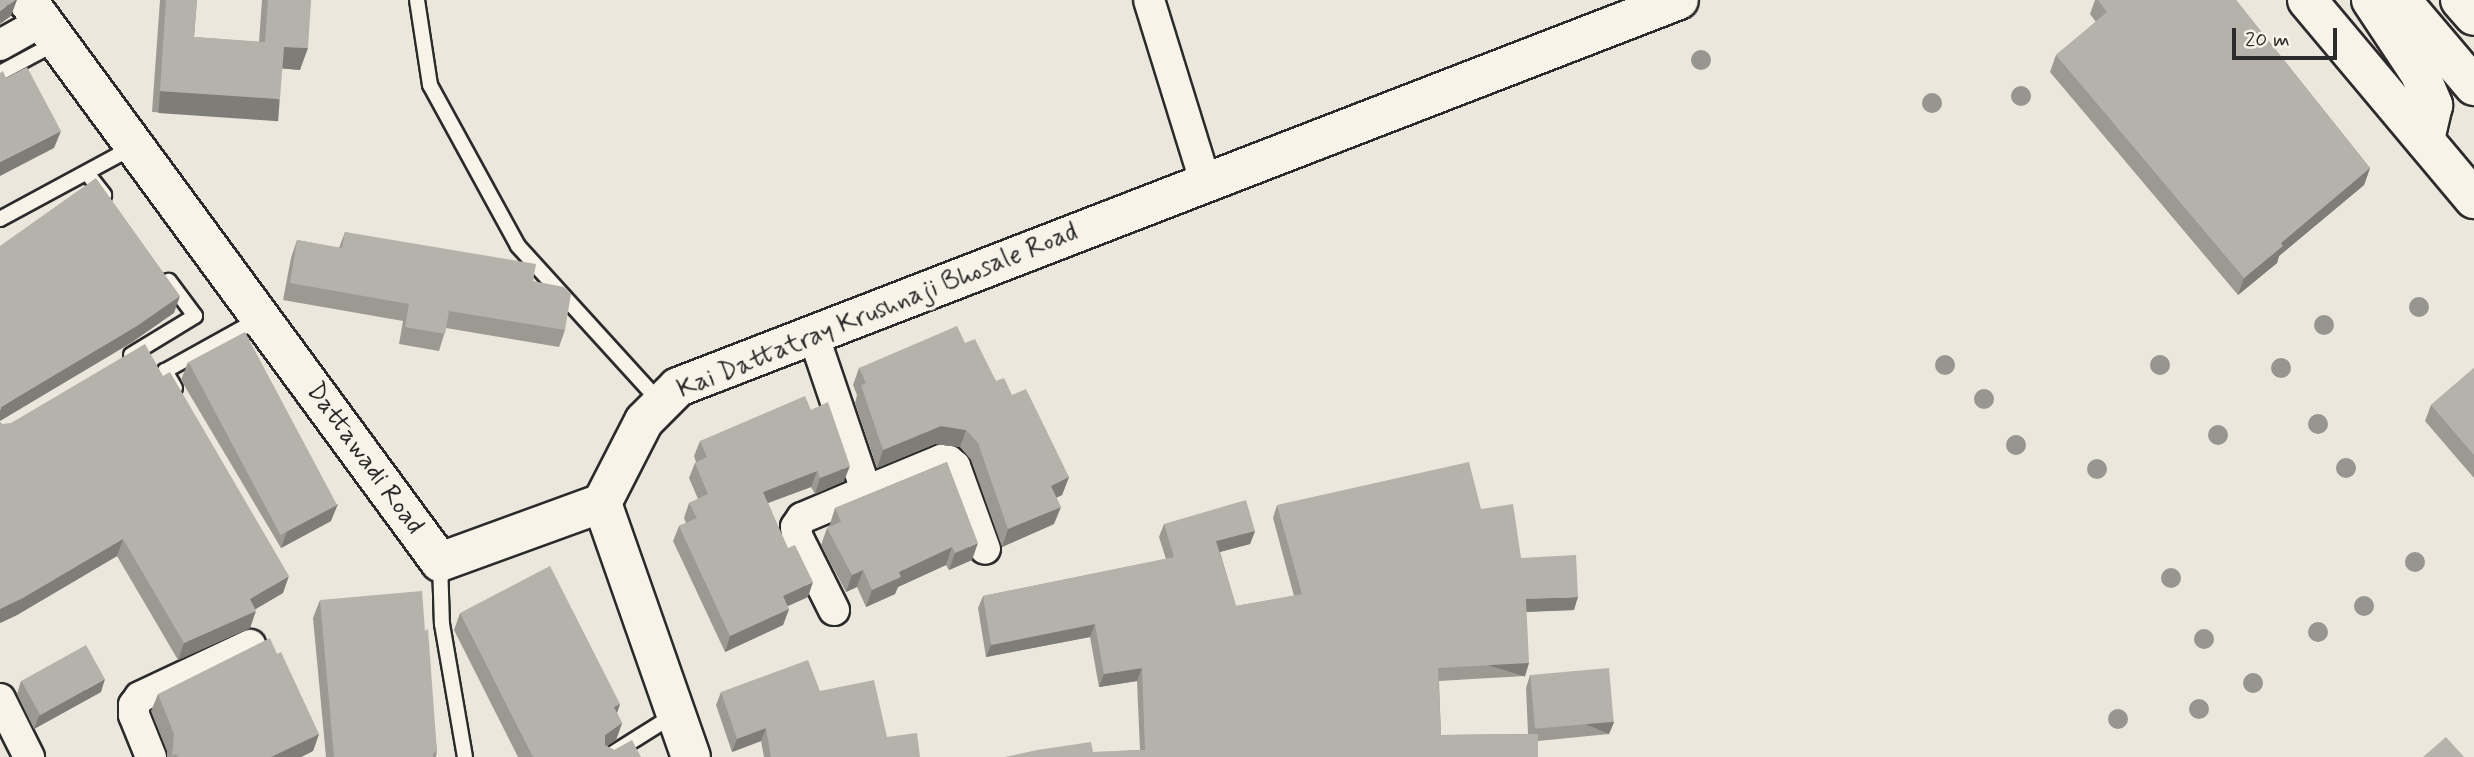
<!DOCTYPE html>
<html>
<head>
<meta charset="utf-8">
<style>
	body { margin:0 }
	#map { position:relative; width:2474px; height:757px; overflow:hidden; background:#ebe7dd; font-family:Mynerve,sans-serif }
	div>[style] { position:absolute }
	.roads { filter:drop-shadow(2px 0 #2b2b2b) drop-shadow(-2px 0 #2b2b2b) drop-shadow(0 2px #2b2b2b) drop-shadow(0 -2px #2b2b2b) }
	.lane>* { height:14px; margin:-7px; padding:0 7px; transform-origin:7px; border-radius:7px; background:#f7f3e8 }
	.street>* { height:30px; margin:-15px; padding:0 15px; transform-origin:15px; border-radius:15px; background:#f7f3e8 }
	.secondary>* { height:38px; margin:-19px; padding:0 19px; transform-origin:19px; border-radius:19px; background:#f7f3e8 }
	.primary>* { height:38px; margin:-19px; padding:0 19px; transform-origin:19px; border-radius:19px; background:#f7f3e8 }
	.highway>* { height:38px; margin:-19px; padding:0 19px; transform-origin:19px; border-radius:19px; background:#f7f3e8 }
	.trees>* { width:20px; height:20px; margin:-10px; border-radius:50%; background:#97958f }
	.wall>* { inset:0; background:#9c9993 }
	.shaded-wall>* { inset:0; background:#7f7d78; transform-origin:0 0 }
	.building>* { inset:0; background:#b5b2ab; transform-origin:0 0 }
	span { translate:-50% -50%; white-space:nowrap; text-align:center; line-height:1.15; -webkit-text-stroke:7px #f7f3e8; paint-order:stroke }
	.street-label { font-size:26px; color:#2b2b2b }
	.scale { position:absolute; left:2232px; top:28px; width:105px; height:32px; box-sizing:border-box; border:4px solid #2b2b2b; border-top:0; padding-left:9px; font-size:21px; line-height:24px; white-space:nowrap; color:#2b2b2b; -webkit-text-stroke:5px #f7f3e8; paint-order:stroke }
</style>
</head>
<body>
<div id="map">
	<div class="roads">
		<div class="lane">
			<i style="left:417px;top:0;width:86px;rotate:81.3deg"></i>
			<i style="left:430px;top:85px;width:183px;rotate:61.3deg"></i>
			<i style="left:518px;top:246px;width:212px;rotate:47.7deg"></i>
			<i style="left:0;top:73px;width:64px;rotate:-28.2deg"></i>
			<i style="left:87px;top:173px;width:28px;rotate:52deg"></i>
			<i style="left:0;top:219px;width:153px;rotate:-28.4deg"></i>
			<i style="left:131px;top:355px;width:75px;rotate:-31.4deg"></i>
			<i style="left:195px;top:316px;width:44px;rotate:-126.6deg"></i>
			<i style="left:175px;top:388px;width:20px;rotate:-120deg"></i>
			<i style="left:165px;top:371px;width:107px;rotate:-29deg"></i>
			<i style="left:440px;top:562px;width:62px;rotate:88.2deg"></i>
			<i style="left:442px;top:624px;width:135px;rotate:80.2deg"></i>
			<i style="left:607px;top:757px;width:79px;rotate:-32.1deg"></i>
		</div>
		<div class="street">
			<i style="left:1149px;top:0;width:189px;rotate:72.8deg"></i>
			<i style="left:0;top:45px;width:47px;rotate:-29.3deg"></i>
			<i style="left:813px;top:334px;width:166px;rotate:71.3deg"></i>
			<i style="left:866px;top:491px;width:81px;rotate:-22.5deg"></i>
			<i style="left:941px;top:460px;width:8px;rotate:7deg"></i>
			<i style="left:949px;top:461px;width:8px;rotate:40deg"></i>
			<i style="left:955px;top:466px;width:88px;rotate:70.1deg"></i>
			<i style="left:834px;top:610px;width:83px;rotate:-116.6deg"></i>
			<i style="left:797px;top:536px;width:9px;rotate:-96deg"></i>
			<i style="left:796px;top:527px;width:11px;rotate:-56deg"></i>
			<i style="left:802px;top:518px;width:69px;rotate:-22.9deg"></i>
			<i style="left:0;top:699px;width:65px;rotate:63.4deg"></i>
			<i style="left:151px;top:757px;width:45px;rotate:-112deg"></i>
			<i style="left:134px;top:715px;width:10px;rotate:-90deg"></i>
			<i style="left:134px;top:705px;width:10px;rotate:-53deg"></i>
			<i style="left:140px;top:697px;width:122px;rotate:-25.3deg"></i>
		</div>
		<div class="secondary">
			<i style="left:27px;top:0;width:697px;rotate:53.69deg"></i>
			<i style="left:440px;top:562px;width:172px;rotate:-20deg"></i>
			<i style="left:602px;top:503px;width:92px;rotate:-62.9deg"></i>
			<i style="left:644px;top:421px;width:48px;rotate:-45deg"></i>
			<i style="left:678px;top:387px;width:1073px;rotate:-21.14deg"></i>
			<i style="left:602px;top:503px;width:269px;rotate:70.7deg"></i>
		</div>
		<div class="primary">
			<i style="left:2307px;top:0;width:260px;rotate:50deg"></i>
		</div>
		<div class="highway">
			<i style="left:2371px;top:0;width:89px;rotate:56.5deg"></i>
			<i style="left:2420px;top:74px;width:34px;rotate:67deg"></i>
			<i style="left:2433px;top:105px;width:36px;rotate:103deg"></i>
			<i style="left:2401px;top:0;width:113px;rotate:49.7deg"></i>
			<i style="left:2460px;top:0;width:21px;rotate:49deg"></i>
		</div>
	</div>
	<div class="trees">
		<i style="left:1701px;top:60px"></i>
		<i style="left:2021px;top:96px"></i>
		<i style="left:1932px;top:103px"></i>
		<i style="left:2419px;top:307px"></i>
		<i style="left:2324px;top:325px"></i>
		<i style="left:1945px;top:365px"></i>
		<i style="left:2160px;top:365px"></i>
		<i style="left:2281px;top:368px"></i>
		<i style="left:1984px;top:399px"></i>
		<i style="left:2318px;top:424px"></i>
		<i style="left:2218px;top:435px"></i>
		<i style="left:2016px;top:445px"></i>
		<i style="left:2346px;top:468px"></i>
		<i style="left:2097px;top:469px"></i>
		<i style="left:2415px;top:562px"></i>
		<i style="left:2171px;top:578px"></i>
		<i style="left:2364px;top:606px"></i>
		<i style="left:2318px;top:632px"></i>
		<i style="left:2204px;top:639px"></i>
		<i style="left:2253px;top:683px"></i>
		<i style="left:2199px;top:709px"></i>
		<i style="left:2118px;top:719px"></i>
	</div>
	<div class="wall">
		<i style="clip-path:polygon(160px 0,197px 0,194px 37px,259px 42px,262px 0,311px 0,300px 70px,282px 68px,273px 120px,152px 112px)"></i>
		<i style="clip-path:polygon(2095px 0,2236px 0,2370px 168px,2364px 185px,2279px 256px,2277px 263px,2238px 295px,2050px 72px,2056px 55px,2096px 22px,2090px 14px)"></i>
		<i style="clip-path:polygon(345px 232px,533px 281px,565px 330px,559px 347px,446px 328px,439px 351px,399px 344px,403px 321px,283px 300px,291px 258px,297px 240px,339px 248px)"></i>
		<i style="clip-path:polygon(965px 343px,996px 381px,1012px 395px,1069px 477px,1062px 495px,1056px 498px,1054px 524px,1002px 547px,971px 460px,960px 447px,935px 444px,877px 468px,855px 403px,857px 395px,853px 385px,859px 368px)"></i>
		<i style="clip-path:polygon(188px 362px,331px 521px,281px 548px,181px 380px)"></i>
		<i style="clip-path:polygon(2474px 368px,2474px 478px,2425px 421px,2431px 405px)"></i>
		<i style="clip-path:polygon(811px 410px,844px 481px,815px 494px,811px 487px,768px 503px,808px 597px,787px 606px,789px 609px,783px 625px,725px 652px,673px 541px,679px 526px,686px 523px,684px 518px,689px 503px,698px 499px,689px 478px,695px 463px,696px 462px,694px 456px,700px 441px)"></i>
		<i style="clip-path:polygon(0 422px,2px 424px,283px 593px,255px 609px,250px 628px,178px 660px,117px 556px,17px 615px,0 623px)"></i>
		<i style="clip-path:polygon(947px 462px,972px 560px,949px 570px,946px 565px,898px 587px,895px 594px,866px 607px,857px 587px,846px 592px,821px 545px,827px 528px,829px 527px,835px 508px)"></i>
		<i style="clip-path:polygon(1277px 505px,1481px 509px,1521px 558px,1574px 610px,1526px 612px,1525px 676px,1439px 681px,1441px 735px,1528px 734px,1526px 688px,1530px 675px,1614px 722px,1609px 734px,1538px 741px,1093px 752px,1140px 750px,1137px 681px,1099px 687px,1090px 637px,986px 657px,978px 608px,983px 596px,1166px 559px,1159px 537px,1164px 524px,1255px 531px,1250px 544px,1220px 552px,1236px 606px,1294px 596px,1273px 518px)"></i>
		<i style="clip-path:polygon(320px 600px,425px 631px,437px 752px,436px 757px,326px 757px,313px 618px)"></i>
		<i style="clip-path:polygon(460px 613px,620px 704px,617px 713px,622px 723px,616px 740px,607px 746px,614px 750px,641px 757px,518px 757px,454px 630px)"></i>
		<i style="clip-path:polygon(21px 681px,101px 692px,34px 729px,17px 694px)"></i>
		<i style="clip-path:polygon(820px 691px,887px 737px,920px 757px,764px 757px,761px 741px,732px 752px,716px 705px,721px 692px)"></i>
		<i style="clip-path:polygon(158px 694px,319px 734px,313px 751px,301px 757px,167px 757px,167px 751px,151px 711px)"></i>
	</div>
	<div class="shaded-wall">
		<i style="clip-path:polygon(15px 0,17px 0,11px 16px,0 24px,0 11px)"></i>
		<i style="clip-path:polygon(284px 47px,308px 48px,300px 70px,276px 68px)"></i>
		<i style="left:160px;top:91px;width:120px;height:22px;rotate:4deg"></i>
		<i style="clip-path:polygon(61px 131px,54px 148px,0 176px,0 162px)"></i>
		<i style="clip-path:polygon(2370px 168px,2364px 185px,2279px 256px,2277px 263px,2238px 295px,2244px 278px,2281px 243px)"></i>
		<i style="clip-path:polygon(180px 296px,174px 313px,131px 343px,0 421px,0 410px,1px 407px)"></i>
		<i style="clip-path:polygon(941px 426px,966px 430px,960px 447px,935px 444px,877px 468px,883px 450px)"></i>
		<i style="clip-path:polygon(850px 466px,844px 481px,815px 494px,820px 478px)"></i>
		<i style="clip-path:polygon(817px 471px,811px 487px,757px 507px,763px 492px)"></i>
		<i style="clip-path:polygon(1069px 477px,1062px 495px,1044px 503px,1051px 486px)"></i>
		<i style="clip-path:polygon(338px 504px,331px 521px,281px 548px,287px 531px)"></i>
		<i style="clip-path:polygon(1061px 507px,1054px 524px,1002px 547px,1008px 529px)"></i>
		<i style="clip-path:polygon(1255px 531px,1250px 544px,1212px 554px,1216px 541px)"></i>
		<i style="clip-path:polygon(123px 539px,117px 556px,17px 615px,0 623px,0 609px)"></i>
		<i style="clip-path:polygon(978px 543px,972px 560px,949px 570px,955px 553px)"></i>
		<i style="clip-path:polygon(952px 547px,946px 565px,898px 587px,895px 594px,866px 607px,872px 590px,899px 572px)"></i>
		<i style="clip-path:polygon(863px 570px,857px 587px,846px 592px,852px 575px)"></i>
		<i style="clip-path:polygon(289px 576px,283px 593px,244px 616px,250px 599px)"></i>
		<i style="clip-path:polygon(813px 582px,808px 597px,777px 611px,783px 596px)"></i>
		<i style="clip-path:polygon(1578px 597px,1574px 610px,1521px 612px,1526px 599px)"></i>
		<i style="clip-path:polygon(789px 609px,783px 625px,725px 652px,730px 636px)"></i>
		<i style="clip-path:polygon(256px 611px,250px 628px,178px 660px,184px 643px)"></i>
		<i style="clip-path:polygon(1095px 624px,1090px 637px,986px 657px,991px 645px)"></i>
		<i style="left:1529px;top:663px;width:14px;height:91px;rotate:107deg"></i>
		<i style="clip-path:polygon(1142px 668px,1137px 681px,1099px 687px,1104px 674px)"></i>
		<i style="clip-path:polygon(105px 679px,101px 692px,34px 729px,39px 716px)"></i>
		<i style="clip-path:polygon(620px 704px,614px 721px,614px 707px)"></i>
		<i style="left:1614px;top:722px;width:13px;height:81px;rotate:113deg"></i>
		<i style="clip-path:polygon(622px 723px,616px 740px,599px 752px,605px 735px)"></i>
		<i style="clip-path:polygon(766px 728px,761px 741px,732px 752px,737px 739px)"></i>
		<i style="clip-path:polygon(319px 734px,313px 751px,301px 757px,271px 757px)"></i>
	</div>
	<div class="building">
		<i style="clip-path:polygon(0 0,15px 0,0 11px)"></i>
		<i style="clip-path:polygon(166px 0,197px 0,194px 37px,265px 42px,268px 0,311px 0,308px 48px,284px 47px,280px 99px,160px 91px)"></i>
		<i style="clip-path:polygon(2098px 0,2236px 0,2370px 168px,2281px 243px,2283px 246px,2244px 278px,2056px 55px,2107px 12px)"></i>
		<i style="clip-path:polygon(27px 67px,61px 131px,0 162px,0 73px,3px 71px,6px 78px)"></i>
		<i style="clip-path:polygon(96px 178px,180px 296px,137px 326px,1px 407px,0 411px,0 246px)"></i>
		<i style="clip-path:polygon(345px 232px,536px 264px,533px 281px,564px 287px,571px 294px,565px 330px,449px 311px,445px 334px,405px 327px,409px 304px,290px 283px,297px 240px,342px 248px)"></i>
		<i style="clip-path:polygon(957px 326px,965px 343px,975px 339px,996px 381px,1004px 378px,1012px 395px,1026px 389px,1069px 477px,1051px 486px,1061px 507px,1008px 529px,978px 443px,966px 430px,941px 426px,883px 450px,861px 385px,866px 383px,859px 368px)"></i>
		<i style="left:245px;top:332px;width:196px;height:64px;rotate:62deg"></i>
		<i style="clip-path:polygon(145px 344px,163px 376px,170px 372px,289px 576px,250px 599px,256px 611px,184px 643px,123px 539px,23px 598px,0 609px,0 422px,2px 424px,11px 423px)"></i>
		<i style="clip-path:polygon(2474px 368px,2474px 455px,2431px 405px)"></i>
		<i style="clip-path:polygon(805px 396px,811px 410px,828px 402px,850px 466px,820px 478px,817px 471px,763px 492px,788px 548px,795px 545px,813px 582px,783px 596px,789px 609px,730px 636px,679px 526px,697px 518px,689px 503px,708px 494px,695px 463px,707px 457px,700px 441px)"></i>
		<i style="clip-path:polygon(947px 462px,978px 543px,955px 553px,952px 547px,899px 572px,901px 577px,872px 590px,863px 570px,852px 575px,827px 528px,841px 522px,835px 508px)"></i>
		<i style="clip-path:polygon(1469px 462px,1481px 509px,1513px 504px,1521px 558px,1576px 555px,1578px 597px,1526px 599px,1529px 663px,1438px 668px,1441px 735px,1538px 734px,1538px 757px,1005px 757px,1037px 750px,1091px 742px,1093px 752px,1145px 750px,1142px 668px,1104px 674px,1095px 624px,991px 645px,983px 596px,1174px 557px,1164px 524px,1246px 500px,1255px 531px,1216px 541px,1236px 606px,1302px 594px,1277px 505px)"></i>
		<i style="clip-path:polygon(550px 566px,620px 704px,614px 707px,622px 723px,605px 735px,605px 745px,614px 750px,632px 740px,641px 757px,533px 757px,460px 613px)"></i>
		<i style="clip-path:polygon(422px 591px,425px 631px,428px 629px,437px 752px,433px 753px,433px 757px,334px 757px,320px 600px)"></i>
		<i style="clip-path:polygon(270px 638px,277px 654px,281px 652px,319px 734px,271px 757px,178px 757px,176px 754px,172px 756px,174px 734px,158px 694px)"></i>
		<i style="left:86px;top:645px;width:39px;height:74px;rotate:61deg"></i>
		<i style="clip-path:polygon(808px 660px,820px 691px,874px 680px,887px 737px,917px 733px,920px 757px,771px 757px,766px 728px,737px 739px,721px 692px)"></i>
		<i style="left:1609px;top:668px;width:54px;height:79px;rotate:85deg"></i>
		<i style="clip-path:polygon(2446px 737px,2464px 757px,2423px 757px)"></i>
	</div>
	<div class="street-label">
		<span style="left:878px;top:312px;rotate:-22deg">Kai Dattatray Krushnaji Bhosale Road</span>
		<span style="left:364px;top:459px;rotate:54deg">Dattawadi Road</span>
	</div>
	<div class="scale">20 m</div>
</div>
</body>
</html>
